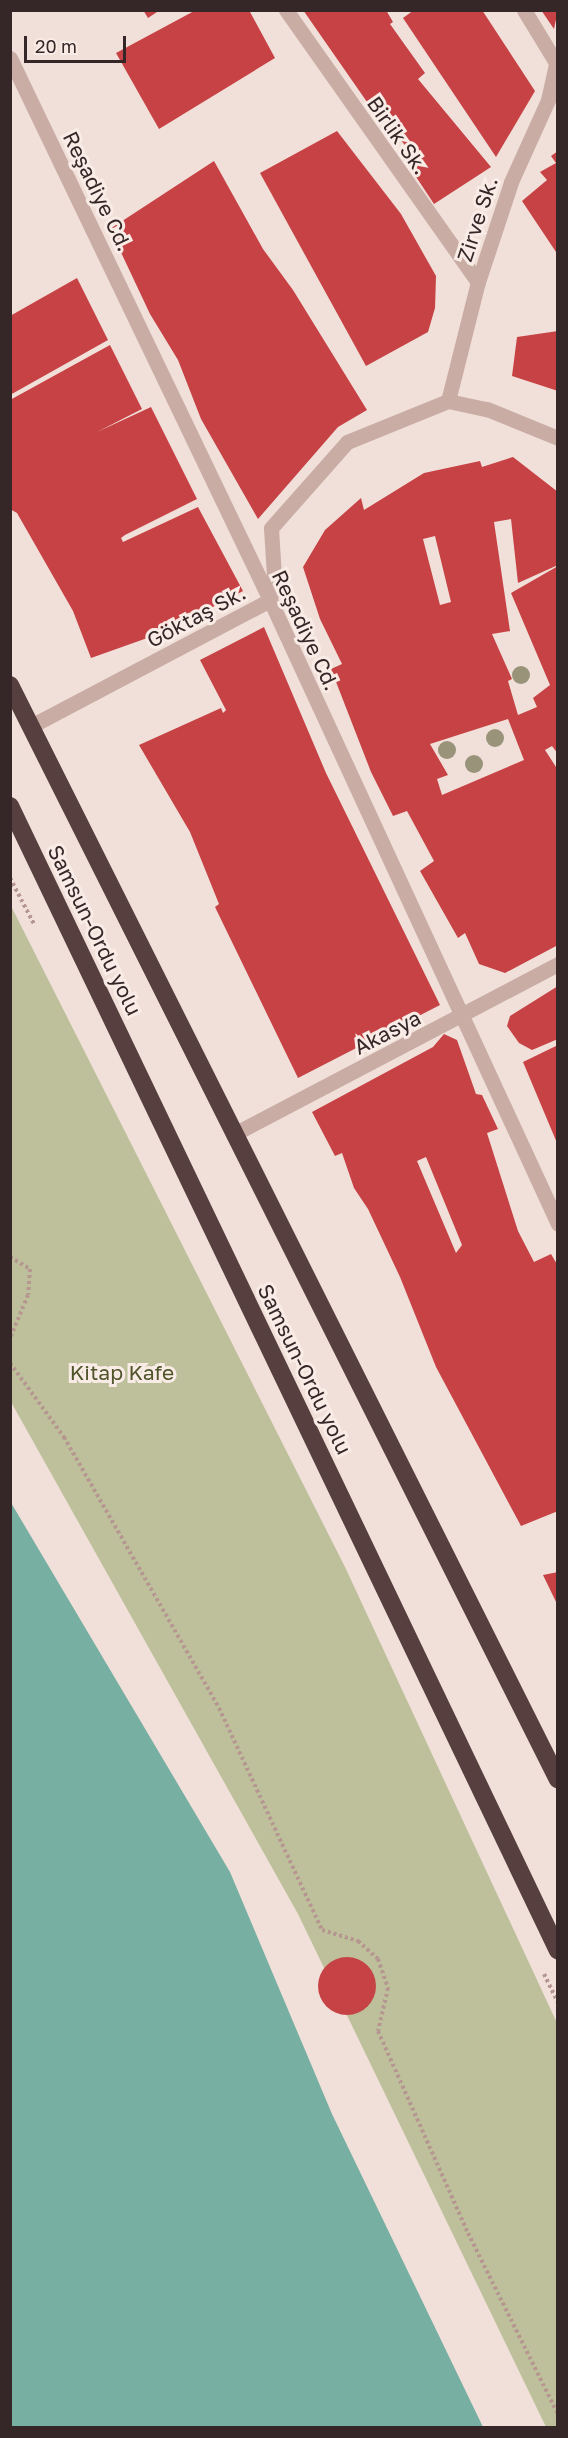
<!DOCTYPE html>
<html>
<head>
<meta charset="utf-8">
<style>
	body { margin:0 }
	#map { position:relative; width:568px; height:2438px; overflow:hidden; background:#f1e0d9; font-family:"Golos Text",sans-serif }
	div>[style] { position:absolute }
	.green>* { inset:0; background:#bdc09a }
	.water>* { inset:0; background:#78afa3 }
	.building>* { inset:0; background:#c74245 }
	.round { border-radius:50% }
	.path>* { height:4px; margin-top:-2px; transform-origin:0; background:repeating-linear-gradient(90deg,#b59690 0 3px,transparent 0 6px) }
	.street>* { height:15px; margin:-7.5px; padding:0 7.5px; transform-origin:7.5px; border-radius:7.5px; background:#c9ada5 }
	.highway>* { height:18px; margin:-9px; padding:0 9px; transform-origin:9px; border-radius:9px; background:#563f3e }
	.trees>* { width:18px; height:18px; margin:-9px; border-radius:50%; background:#989379 }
	span { translate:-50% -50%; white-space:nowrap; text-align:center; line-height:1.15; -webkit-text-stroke:6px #f9ebe6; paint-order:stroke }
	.street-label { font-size:21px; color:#352727 }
	.park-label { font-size:21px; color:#4f542a }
	.frame { position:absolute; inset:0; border:12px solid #352727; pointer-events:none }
	.scale { position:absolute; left:24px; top:36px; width:102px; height:27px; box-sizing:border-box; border:3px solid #352727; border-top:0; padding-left:8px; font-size:18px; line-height:21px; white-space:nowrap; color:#352727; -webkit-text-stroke:4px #f9ebe6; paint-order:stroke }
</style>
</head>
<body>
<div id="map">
	<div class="green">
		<i style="clip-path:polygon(10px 904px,345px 1567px,557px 2023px,557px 2427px,546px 2427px,298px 1914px,11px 1402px)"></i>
	</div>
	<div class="water">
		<i style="clip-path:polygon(10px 1501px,230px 1872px,332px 2114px,483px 2427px,11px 2427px)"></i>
	</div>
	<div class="building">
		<i style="clip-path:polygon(143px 10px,160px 10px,148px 18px)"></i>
		<i style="clip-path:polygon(196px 10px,249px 10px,275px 58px,159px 129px,116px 53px)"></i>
		<i style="clip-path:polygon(303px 10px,386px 10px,393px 22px,390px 24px,425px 73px,418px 79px,491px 167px,434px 204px,401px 154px,408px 149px,377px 110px,374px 112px)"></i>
		<i style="clip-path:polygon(414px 10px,482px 10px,535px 91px,496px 157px,403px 18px)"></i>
		<i style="clip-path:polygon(541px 10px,558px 10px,554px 29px)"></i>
		<i style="clip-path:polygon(337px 131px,401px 214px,436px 276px,435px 308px,428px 332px,366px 366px,260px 173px)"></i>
		<i style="clip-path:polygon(558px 151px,558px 255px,522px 201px,547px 180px,540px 172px,556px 163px,551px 156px)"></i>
		<i style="clip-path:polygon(214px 161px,263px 249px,293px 290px,367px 410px,338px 427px,258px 519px,201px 419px,178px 360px,150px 314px,110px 229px)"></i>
		<i style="clip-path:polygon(77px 278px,108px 340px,10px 395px,10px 316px)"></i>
		<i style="clip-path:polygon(558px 331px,558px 391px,512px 376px,517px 337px)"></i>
		<i style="clip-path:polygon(110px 345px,142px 409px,97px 432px,151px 407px,197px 499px,125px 535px,121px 538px,123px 542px,198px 507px,243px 591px,167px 631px,91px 658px,73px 611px,17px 513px,10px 509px,10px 400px)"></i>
		<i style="clip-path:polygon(evenodd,513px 457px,558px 492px,558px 565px,518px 583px,511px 519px,494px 522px,510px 631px,492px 634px,512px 679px,508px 681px,518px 715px,537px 707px,533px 698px,550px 685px,511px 593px,558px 566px,558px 754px,552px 746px,545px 750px,558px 770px,558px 945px,505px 973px,479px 964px,465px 933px,458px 938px,420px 871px,434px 861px,407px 811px,393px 816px,371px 772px,331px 669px,342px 664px,320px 619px,303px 567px,325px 530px,361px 498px,364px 510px,424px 473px,480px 461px,482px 467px,513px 457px,435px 536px,451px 602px,440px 605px,423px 539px,435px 536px,513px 457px,508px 719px,524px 760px,442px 795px,437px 779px,448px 775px,430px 744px,508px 719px)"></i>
		<i style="clip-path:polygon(264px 627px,326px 773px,440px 1005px,298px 1078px,215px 907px,219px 904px,190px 832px,139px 745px,221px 708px,223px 713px,226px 710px,200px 660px)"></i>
		<i style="clip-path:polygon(558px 986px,558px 1039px,532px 1050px,519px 1043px,507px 1026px,510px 1016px)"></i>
		<i style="clip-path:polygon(evenodd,444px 1034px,457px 1040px,476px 1094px,482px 1095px,498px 1129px,487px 1133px,518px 1231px,534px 1262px,551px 1254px,558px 1266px,558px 1511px,521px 1526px,436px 1367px,400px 1277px,368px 1209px,354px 1188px,342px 1153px,335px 1156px,312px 1112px,433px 1047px,444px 1034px,426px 1157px,462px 1245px,456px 1253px,417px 1161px,426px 1157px)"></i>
		<i style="clip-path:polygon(558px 1045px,558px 1143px,557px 1143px,523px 1062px)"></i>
		<i style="clip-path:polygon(558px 1572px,558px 1606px,543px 1575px)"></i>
		<i class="round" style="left:318px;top:1957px;width:58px;height:58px"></i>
	</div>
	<div class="path">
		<i style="left:10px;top:878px;width:54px;rotate:62.5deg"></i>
		<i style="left:10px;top:1257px;width:23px;rotate:31deg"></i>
		<i style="left:30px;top:1269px;width:26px;rotate:94deg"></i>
		<i style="left:28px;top:1295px;width:47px;rotate:112.7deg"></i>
		<i style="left:10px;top:1363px;width:92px;rotate:53.9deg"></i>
		<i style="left:64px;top:1437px;width:312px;rotate:60.2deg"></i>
		<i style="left:219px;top:1708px;width:245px;rotate:65.1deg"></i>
		<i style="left:322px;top:1930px;width:38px;rotate:17deg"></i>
		<i style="left:358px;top:1941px;width:27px;rotate:42deg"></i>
		<i style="left:378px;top:1959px;width:31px;rotate:71deg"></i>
		<i style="left:388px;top:1988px;width:44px;rotate:103.1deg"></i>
		<i style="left:378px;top:2031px;width:221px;rotate:66deg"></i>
		<i style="left:468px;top:2233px;width:202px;rotate:63.6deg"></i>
		<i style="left:544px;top:1974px;width:32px;rotate:64deg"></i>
	</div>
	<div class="street">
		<i style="left:286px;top:10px;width:333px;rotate:54.8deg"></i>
		<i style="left:524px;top:10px;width:66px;rotate:58.7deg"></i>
		<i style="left:10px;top:58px;width:601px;rotate:64.37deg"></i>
		<i style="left:270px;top:600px;width:687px;rotate:65.22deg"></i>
		<i style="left:448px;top:401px;width:123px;rotate:-75.9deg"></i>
		<i style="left:478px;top:282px;width:105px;rotate:-71.7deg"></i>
		<i style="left:511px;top:182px;width:90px;rotate:-65.7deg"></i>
		<i style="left:548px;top:100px;width:46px;rotate:-77.5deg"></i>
		<i style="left:31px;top:726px;width:270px;rotate:-27.8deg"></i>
		<i style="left:270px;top:600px;width:24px;rotate:-81deg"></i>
		<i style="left:274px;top:576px;width:48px;rotate:-93.6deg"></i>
		<i style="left:271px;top:528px;width:115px;rotate:-48.5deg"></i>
		<i style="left:347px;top:442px;width:109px;rotate:-22.1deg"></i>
		<i style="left:448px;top:401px;width:40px;rotate:12deg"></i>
		<i style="left:487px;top:409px;width:77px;rotate:22.2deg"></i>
		<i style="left:234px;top:1134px;width:366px;rotate:-27.7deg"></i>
	</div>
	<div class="highway">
		<i style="left:10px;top:685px;width:1224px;rotate:63.41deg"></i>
		<i style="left:10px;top:806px;width:1269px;rotate:64.42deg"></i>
	</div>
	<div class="trees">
		<i style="left:521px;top:675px"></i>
		<i style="left:495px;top:738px"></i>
		<i style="left:447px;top:750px"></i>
		<i style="left:474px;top:764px"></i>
	</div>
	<div class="street-label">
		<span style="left:398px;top:135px;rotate:55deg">Birlik Sk.</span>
		<span style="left:98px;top:191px;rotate:64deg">Reşadiye Cd.</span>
		<span style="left:477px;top:219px;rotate:-72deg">Zirve Sk.</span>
		<span style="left:196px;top:616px;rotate:-28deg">Göktaş Sk.</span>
		<span style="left:306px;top:630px;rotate:65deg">Reşadiye Cd.</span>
		<span style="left:95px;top:930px;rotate:64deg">Samsun-Ordu yolu</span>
		<span style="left:387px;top:1032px;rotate:-27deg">Akasya</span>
		<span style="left:305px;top:1369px;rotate:64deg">Samsun-Ordu yolu</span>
	</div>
	<div class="park-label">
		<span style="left:122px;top:1372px">Kitap Kafe</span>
	</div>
	<div class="frame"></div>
	<div class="scale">20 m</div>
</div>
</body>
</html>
